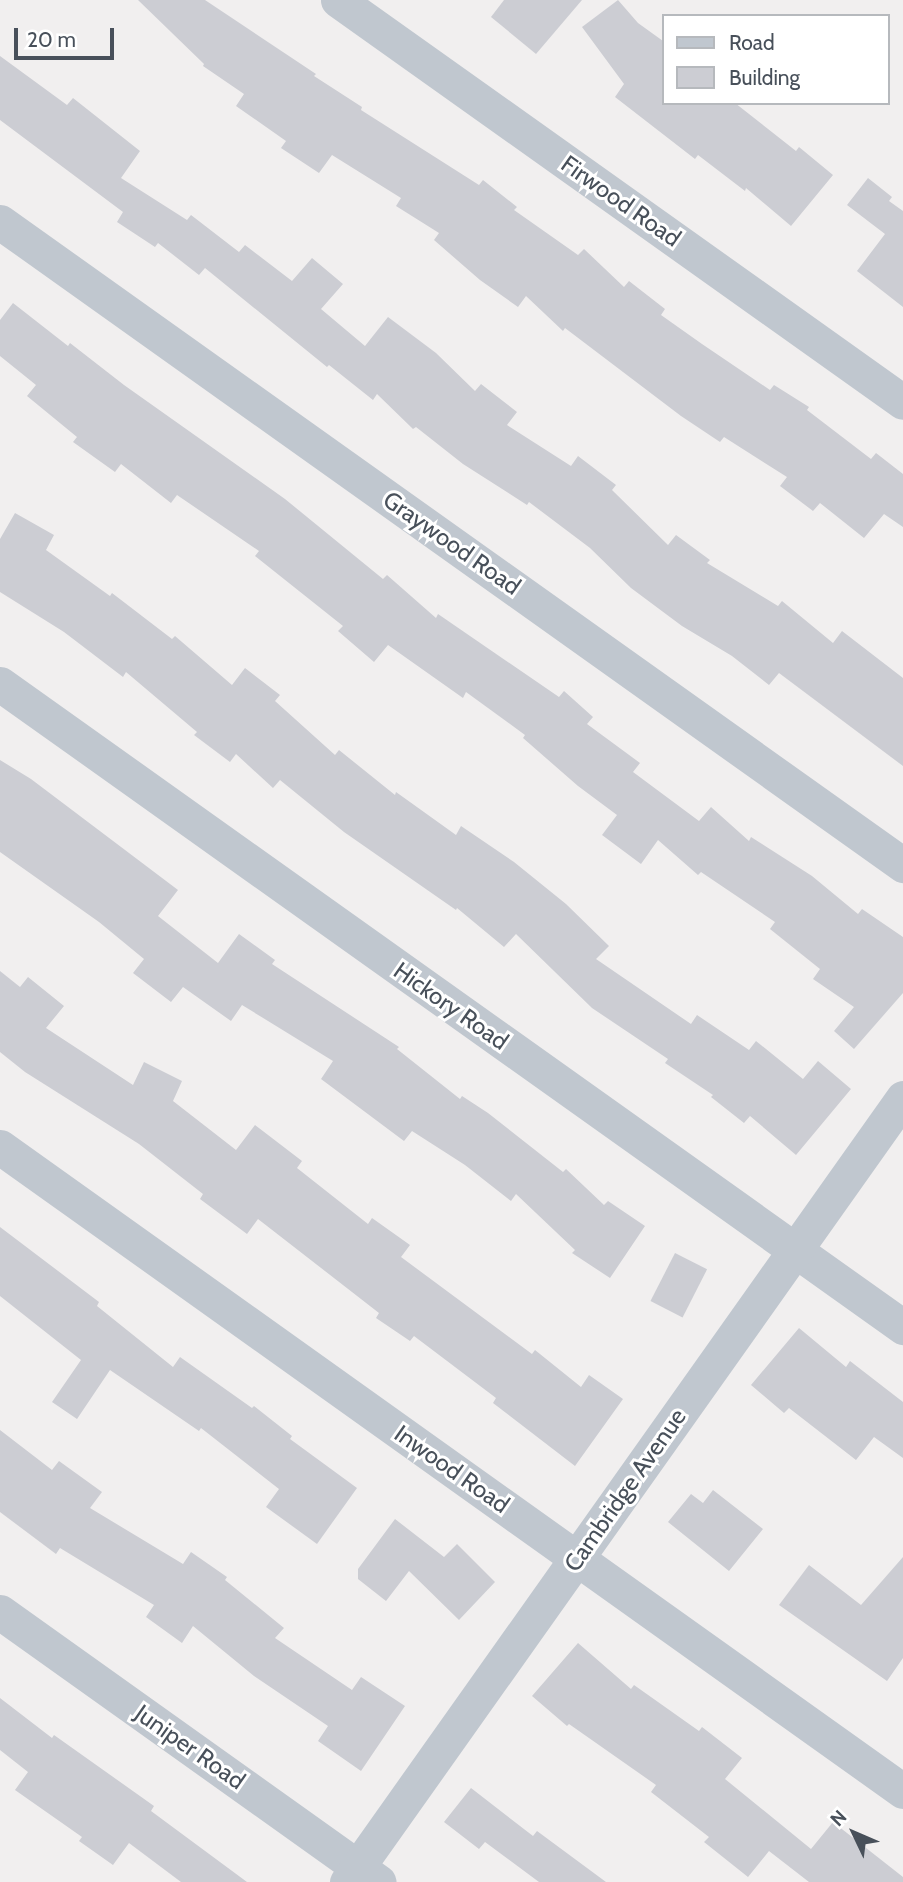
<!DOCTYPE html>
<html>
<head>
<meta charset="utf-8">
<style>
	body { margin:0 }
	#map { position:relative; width:903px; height:1882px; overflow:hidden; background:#f1efef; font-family:Cabin,sans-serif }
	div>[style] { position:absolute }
	.building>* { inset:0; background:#cccdd3; transform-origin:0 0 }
	.minor>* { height:35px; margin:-17.5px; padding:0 17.5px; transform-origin:17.5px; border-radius:17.5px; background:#c0c7cf }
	span { translate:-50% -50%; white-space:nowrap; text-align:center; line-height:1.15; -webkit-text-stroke:6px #fff; paint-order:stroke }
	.street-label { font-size:24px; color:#48505a }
	.legend { position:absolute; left:662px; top:14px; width:228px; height:91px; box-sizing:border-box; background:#fff; border:2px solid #b6b9bd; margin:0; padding:9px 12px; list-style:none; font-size:21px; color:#48505a }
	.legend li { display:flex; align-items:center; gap:14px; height:35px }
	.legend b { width:35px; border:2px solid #b6b9bd }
	.north { position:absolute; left:819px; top:1798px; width:70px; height:70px; -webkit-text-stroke:5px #fff; paint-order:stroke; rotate:314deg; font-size:19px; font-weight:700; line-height:28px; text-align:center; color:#48505a }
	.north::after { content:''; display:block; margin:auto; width:24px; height:32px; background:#48505a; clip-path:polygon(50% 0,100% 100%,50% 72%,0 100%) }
	.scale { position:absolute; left:14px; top:28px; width:100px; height:32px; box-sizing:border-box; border:4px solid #48505a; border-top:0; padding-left:9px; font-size:21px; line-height:24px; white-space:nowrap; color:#48505a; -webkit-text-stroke:5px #fff; paint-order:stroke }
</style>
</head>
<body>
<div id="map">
	<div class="building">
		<i style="clip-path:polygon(138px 0,205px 0,316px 74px,314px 76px,362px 107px,361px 110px,479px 185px,483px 180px,517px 207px,514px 210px,578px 255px,584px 249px,624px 287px,629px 281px,665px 309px,661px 315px,702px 344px,770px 390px,774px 385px,809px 407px,807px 410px,871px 459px,876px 453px,903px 474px,903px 527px,884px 514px,864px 538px,820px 503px,813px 511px,780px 486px,787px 477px,724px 437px,720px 442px,681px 416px,565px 328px,563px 331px,526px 296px,518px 307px,480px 280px,434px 240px,439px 233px,396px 206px,401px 198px,332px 155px,319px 173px,281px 148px,286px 141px,236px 106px,244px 94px,203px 66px,204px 64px)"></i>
		<i style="clip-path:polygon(504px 0,582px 0,536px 54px,491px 17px)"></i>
		<i style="clip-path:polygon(618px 0,638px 23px,663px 41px,663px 103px,735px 103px,796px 151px,799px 147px,833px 175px,791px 226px,746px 188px,745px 191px,698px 155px,695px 159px,615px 97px,624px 84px,582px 27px)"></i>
		<i style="clip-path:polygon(0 56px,67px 105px,73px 98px,140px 151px,121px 178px,187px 220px,191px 215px,239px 252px,245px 245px,292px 281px,312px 258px,343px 284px,321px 309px,365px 346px,388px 317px,436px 353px,475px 391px,481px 384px,517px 412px,507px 425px,571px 466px,578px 456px,616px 485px,612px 490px,668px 545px,676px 535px,710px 560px,707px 563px,778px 606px,782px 601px,833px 643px,842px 631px,903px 678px,903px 766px,779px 673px,769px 685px,732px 656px,682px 626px,631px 588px,590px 548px,529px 502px,527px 505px,463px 464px,416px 427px,413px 429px,377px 394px,373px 400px,329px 365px,327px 367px,205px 268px,199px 275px,158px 243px,155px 247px,117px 222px,123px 212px,0 120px)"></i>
		<i style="clip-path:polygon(868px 178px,892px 197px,889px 201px,903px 211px,903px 307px,857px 271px,885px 234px,847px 205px)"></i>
		<i style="clip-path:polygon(13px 303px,68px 346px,70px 343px,124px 385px,285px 499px,383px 579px,387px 575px,436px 618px,438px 614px,559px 697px,564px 691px,593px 717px,587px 724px,640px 763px,633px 772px,699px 821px,711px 807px,749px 841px,751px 837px,812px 876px,858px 914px,862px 909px,903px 937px,903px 993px,854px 1049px,834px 1031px,854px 1007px,813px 979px,820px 969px,770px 929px,775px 922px,701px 872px,698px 875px,658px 840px,641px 864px,602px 835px,617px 815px,578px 786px,523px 738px,525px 735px,466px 692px,463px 698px,388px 645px,374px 662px,338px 631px,343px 626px,255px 556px,259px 551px,177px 495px,171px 503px,121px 464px,115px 472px,73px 442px,77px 437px,27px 396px,36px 385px,0 356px,0 320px)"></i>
		<i style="clip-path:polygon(15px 513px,54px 535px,46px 550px,110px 596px,112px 593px,172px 639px,175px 636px,232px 685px,245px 668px,280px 695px,275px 701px,335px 755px,339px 750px,395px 795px,396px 792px,456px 835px,461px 826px,514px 862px,566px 904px,609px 946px,596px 959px,691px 1024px,697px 1015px,749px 1050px,756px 1041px,803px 1079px,818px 1061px,851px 1089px,796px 1155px,750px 1116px,744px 1123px,711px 1097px,713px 1095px,665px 1063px,668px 1059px,592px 1008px,516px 934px,504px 947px,457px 908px,456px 910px,344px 832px,280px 780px,273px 788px,236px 754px,230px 762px,194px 735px,197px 732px,126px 672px,123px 677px,64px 632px,0 592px,0 539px)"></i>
		<i style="clip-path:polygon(0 760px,31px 779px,178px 890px,158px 916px,218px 963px,239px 934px,275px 960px,272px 964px,399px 1047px,397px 1049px,460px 1099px,462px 1096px,488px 1113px,563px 1172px,566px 1169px,604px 1205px,608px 1201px,645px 1226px,610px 1278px,572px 1253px,575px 1250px,516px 1194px,511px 1201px,465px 1165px,412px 1131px,404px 1141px,321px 1079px,333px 1061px,242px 1005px,231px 1021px,183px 987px,171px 1002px,133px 973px,144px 959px,99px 922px,0 852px)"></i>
		<i style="clip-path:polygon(0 971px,20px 987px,28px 977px,64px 1006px,46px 1028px,133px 1085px,144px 1062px,182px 1081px,173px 1101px,236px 1150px,255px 1125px,302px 1161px,297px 1168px,368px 1224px,372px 1218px,410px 1245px,401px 1257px,532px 1354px,535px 1350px,581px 1387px,589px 1375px,623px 1399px,575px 1466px,493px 1403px,496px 1398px,414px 1336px,410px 1341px,376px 1318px,379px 1313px,258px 1219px,247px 1234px,200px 1199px,203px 1194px,139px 1144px,25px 1072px,0 1052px)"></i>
		<i style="clip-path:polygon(0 1227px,99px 1302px,97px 1306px,173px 1367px,180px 1357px,252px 1408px,254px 1406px,292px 1436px,290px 1439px,357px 1488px,317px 1544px,266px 1507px,279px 1489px,201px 1428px,199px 1431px,110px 1370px,77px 1419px,52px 1402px,81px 1360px,0 1296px)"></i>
		<i style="left:675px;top:1253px;width:36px;height:54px;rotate:27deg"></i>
		<i style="clip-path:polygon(799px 1328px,846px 1367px,850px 1361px,903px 1402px,903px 1458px,874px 1437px,856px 1460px,789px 1408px,784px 1413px,751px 1385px)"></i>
		<i style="clip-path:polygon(0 1430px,52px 1470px,59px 1461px,102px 1492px,90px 1508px,183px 1564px,191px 1552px,227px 1577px,225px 1580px,284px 1628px,275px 1638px,352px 1690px,361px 1677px,405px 1706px,361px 1771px,318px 1741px,328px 1726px,254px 1676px,193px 1626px,182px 1643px,146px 1617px,154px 1605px,60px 1548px,56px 1554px,0 1512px)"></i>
		<i style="clip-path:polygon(713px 1490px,763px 1529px,729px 1571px,668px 1522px,691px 1494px,703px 1503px)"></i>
		<i style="clip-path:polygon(395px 1519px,444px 1557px,457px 1544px,495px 1582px,459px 1620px,409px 1571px,386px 1601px,358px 1579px,358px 1569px)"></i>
		<i style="clip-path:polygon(903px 1557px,903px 1658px,887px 1681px,779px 1605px,809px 1565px,861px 1605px)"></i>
		<i style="clip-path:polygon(578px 1643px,631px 1689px,634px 1685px,699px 1731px,702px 1727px,742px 1758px,725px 1779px,811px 1849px,833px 1822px,903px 1877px,903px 1882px,809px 1882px,769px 1851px,748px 1877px,704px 1842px,709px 1837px,651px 1792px,656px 1785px,569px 1724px,567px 1726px,532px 1696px)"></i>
		<i style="clip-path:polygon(0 1698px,52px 1738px,54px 1735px,154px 1806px,151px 1811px,247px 1882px,181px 1882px,129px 1843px,113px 1865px,79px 1841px,82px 1837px,15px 1790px,28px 1772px,0 1750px)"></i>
		<i style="clip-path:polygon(471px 1788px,533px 1836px,537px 1831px,606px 1882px,539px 1882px,485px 1842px,479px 1849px,444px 1822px)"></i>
	</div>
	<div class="minor">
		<i style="left:338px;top:0;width:693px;rotate:35.43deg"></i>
		<i style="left:0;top:222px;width:1109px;rotate:35.45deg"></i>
		<i style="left:0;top:684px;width:1109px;rotate:35.45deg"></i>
		<i style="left:0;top:1147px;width:1109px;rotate:35.5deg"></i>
		<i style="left:0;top:1612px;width:465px;rotate:35.5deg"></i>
		<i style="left:347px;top:1882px;width:961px;rotate:-54.66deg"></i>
	</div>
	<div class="street-label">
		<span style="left:621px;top:201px;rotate:35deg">Firwood Road</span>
		<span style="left:452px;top:543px;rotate:35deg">Graywood Road</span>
		<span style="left:451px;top:1006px;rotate:35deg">Hickory Road</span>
		<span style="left:452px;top:1469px;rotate:35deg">Inwood Road</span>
		<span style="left:625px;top:1490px;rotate:-55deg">Cambridge Avenue</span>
		<span style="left:190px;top:1747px;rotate:35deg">Juniper Road</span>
	</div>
	<ul class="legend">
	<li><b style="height:9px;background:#c0c7cf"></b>Road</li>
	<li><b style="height:19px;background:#cccdd3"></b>Building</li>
	</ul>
	<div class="north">N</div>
	<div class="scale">20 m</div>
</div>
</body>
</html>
